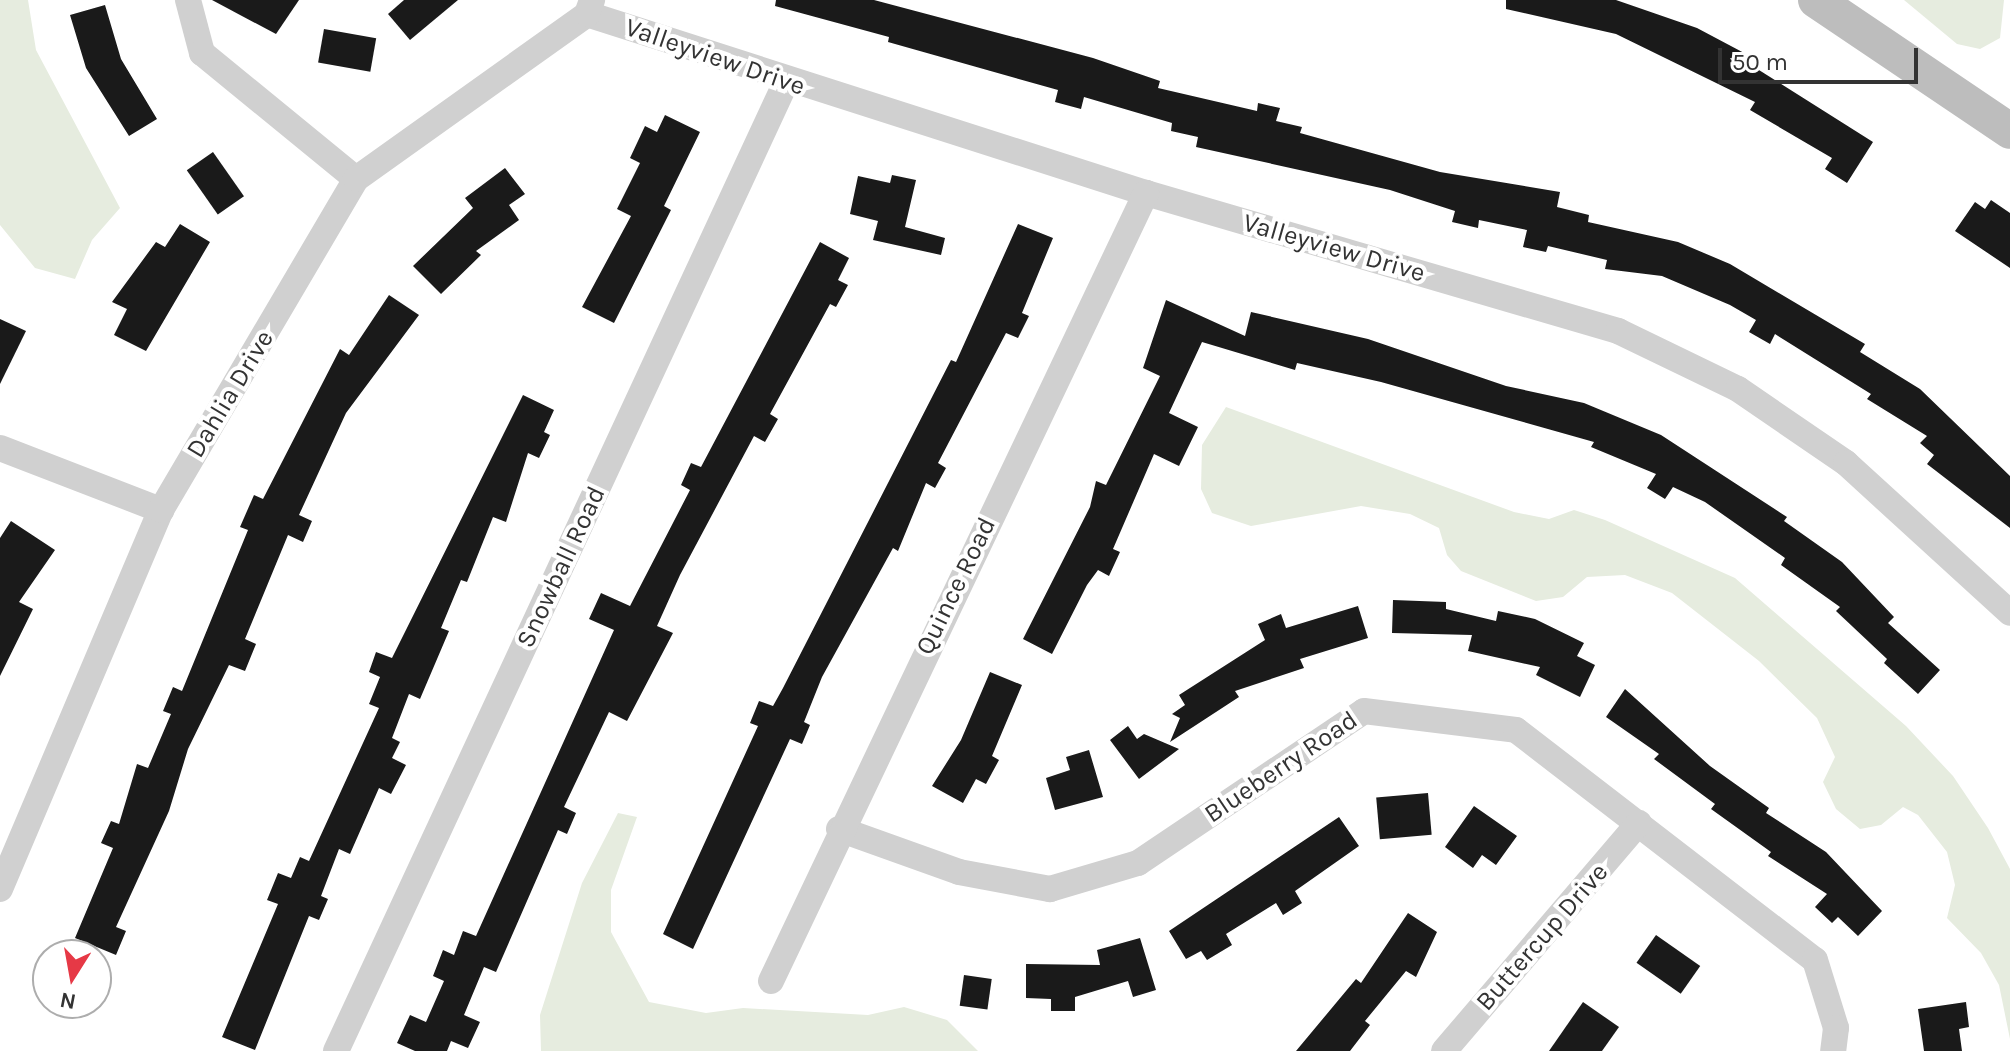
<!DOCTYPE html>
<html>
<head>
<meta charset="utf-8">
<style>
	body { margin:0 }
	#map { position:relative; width:2010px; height:1051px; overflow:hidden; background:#fff; font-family:Karla,sans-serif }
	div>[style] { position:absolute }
	.green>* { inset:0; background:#e6ecdf }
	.building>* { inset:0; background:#1a1a1a; transform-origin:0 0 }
	.street>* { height:26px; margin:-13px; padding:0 13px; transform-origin:13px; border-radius:13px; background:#d0d0d0 }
	.secondary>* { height:36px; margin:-18px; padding:0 18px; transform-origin:18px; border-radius:18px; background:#bdbdbd }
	span { translate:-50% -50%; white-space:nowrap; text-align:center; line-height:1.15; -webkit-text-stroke:8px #fff; paint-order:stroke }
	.street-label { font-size:26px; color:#333 }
	.north { position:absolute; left:32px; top:939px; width:80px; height:80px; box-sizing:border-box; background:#fff; border:2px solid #adadad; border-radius:50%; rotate:191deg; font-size:22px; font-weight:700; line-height:32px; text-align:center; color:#333 }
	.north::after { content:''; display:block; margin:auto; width:28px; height:36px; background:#e63946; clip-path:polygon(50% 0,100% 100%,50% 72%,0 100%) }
	.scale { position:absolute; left:1718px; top:48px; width:200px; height:36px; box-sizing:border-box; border:4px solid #333; border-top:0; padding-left:10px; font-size:24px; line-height:28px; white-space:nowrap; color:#333; -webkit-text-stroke:6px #fff; paint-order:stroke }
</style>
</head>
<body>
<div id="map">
	<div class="green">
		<i style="clip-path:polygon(0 0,28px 0,36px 50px,120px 208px,92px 240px,75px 279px,35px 268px,0 225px)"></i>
		<i style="clip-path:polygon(1904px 0,2004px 0,2000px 38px,1980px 49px,1957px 44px)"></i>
		<i style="clip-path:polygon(1226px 407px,1514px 512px,1549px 519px,1574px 510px,1605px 520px,1735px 578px,1906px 726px,1953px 776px,1988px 828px,2010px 869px,2010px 1039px,1999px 985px,1981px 953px,1947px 918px,1955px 885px,1947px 852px,1918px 815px,1903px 807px,1881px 825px,1860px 829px,1836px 809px,1823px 782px,1835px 757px,1817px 718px,1759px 661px,1672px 593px,1625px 575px,1587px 577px,1563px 597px,1536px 601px,1461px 571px,1447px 555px,1439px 528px,1410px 514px,1361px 506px,1251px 526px,1212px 513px,1201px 489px,1202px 445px)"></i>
		<i style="clip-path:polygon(618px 813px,637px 817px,611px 890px,611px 932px,649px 1002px,706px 1013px,743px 1008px,868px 1015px,904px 1007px,947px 1020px,978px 1051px,541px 1051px,540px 1015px,582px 883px)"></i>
	</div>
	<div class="building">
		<i style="clip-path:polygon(212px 0,299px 0,276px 34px)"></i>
		<i style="clip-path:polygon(404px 0,458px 0,410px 40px,388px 14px)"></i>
		<i style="clip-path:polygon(776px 0,874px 0,1093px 58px,1160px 81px,1158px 88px,1257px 111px,1258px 103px,1280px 108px,1276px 121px,1302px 127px,1300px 133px,1440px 172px,1560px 192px,1557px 207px,1589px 215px,1588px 222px,1678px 242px,1730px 264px,1865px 344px,1860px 352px,1920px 389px,2010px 476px,2010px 528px,1927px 464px,1934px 455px,1920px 443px,1927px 436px,1867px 399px,1871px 394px,1775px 334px,1770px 344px,1749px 332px,1756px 320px,1730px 305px,1662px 276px,1605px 269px,1607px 260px,1548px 246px,1546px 252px,1523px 247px,1527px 230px,1479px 220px,1478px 228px,1452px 222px,1455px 211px,1390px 190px,1196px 147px,1198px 137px,1171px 131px,1172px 123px,1084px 97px,1081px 109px,1055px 102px,1058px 90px,888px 42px,889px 37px,775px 6px)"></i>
		<i style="clip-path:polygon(1506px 0,1616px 0,1697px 28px,1746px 54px,1743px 60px,1873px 142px,1847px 183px,1825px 169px,1832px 158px,1750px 110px,1755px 102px,1616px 34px,1506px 9px)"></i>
		<i style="clip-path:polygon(105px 5px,121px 59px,157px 119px,129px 136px,86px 68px,70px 15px)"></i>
		<i style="left:324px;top:29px;width:53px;height:34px;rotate:10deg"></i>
		<i style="clip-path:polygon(665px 115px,700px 132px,664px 206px,671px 210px,614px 323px,582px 307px,631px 216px,617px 209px,640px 163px,630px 158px,645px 126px,657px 132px)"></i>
		<i style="left:213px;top:152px;width:54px;height:32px;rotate:55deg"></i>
		<i style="clip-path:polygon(505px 168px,525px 194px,509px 205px,519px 220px,476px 251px,481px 255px,441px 294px,413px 266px,473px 208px,465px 198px)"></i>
		<i style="clip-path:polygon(892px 175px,916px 180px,905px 227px,945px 238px,941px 255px,873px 240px,878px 221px,850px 214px,858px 176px,890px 183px)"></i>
		<i style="clip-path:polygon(1991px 200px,2010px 213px,2010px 268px,1955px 231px,1975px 202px,1985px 209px)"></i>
		<i style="clip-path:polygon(180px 224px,210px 242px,146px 351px,114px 335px,127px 309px,112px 302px,156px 242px,165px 247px)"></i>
		<i style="clip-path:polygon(1018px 224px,1053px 238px,1022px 313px,1029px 316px,1018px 338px,1006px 333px,938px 463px,946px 468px,935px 488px,926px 483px,898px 551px,893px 548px,822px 677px,804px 722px,810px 725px,802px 744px,790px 739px,693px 949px,663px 934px,758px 726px,750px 723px,759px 701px,773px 706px,783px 688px,951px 360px,956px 362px)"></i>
		<i style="clip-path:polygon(820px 242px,849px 258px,838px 280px,848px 285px,836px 307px,830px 304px,770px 414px,778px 419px,765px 442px,754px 436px,680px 575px,657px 626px,673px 633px,627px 721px,609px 712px,564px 807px,576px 813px,567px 834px,558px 830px,496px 972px,484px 967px,464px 1015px,480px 1022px,468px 1048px,451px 1041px,447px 1051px,415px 1051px,397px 1043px,410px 1015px,426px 1022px,444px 981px,433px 976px,443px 950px,454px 955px,463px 931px,476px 936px,614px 630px,589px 619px,601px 593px,630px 606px,690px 490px,681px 485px,691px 463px,701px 467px)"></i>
		<i style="clip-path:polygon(389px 295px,419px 315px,346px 413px,299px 515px,312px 521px,303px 542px,288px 535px,245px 639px,256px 644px,245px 671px,229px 665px,188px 749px,169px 811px,116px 927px,126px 931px,116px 955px,75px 938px,113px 848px,101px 843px,111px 821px,119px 824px,137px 764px,148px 768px,171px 714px,163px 711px,173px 687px,182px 691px,248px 530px,240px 527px,254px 495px,263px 499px,340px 349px,349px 355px)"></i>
		<i style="clip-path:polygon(1166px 300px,1245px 336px,1251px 312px,1368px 339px,1506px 386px,1584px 403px,1661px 435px,1787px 517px,1784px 521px,1842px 562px,1894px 617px,1888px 623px,1940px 670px,1918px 694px,1884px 663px,1887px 659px,1836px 611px,1840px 607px,1781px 565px,1785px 558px,1705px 502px,1673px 487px,1665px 499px,1647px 488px,1656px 474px,1591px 447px,1594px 442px,1381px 382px,1297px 363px,1295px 370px,1202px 342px,1169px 413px,1198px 427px,1179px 466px,1154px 454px,1113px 549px,1120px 552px,1109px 576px,1098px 570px,1087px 585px,1052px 654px,1023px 639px,1090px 507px,1096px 481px,1106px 485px,1160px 376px,1143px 368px)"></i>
		<i style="clip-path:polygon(0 319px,26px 331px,0 384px)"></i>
		<i style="clip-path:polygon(523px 395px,554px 410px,544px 432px,550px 435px,539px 458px,528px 453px,506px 522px,493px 517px,467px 582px,461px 580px,441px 628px,449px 631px,420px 699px,409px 694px,392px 738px,400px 742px,392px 758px,406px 765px,391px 794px,379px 788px,350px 854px,339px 849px,321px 896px,328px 899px,319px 920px,309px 916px,255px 1050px,222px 1037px,278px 904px,267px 900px,278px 873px,291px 878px,300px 857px,309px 861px,379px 708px,369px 704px,380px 677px,369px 672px,376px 652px,392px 658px)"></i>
		<i style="clip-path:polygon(11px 521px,55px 550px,19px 602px,33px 609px,0 676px,0 538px)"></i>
		<i style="clip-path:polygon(1393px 600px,1446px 602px,1446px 609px,1496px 621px,1498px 611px,1535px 619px,1584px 643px,1577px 656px,1595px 665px,1580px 697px,1536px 675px,1540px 667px,1468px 651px,1472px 635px,1392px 633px)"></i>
		<i style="clip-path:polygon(1358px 606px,1368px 638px,1300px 659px,1304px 668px,1235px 691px,1239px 697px,1170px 742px,1180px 718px,1172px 714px,1185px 705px,1179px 695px,1265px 640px,1258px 624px,1281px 614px,1286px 628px)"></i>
		<i style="clip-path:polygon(990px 672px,1022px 685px,992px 756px,999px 760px,986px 784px,976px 779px,963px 803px,932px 786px,961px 740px)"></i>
		<i style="clip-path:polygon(1625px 689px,1710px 766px,1769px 808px,1766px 813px,1826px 852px,1882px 911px,1858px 936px,1838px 917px,1832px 923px,1815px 907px,1827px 894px,1768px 856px,1771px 852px,1711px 809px,1715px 804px,1654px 759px,1659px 754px,1606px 717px)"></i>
		<i style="clip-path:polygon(1128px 726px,1137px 739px,1144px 734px,1179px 749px,1139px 779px,1110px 740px)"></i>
		<i style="clip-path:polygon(1089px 750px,1103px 797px,1055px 810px,1046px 778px,1070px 770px,1066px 757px)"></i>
		<i style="left:1428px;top:793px;width:42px;height:52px;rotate:85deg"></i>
		<i style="clip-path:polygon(1474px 806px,1517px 836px,1496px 865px,1482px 855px,1473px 868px,1445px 847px)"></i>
		<i style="clip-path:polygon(1339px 817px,1359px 846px,1295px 891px,1302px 903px,1283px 915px,1276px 903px,1226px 934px,1232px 945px,1207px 960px,1201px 951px,1186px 959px,1169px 931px)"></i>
		<i style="clip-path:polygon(1408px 913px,1437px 932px,1416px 977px,1406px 971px,1365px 1021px,1370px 1025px,1350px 1051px,1296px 1051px,1356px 979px,1361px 983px)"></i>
		<i style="left:1656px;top:935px;width:54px;height:34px;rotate:35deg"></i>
		<i style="clip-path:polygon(1140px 938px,1156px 990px,1133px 997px,1128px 981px,1075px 997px,1075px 1011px,1051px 1011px,1051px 999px,1026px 998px,1026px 964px,1100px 965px,1097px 950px)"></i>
		<i style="left:964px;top:975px;width:28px;height:31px;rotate:8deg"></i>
		<i style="clip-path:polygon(1583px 1002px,1619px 1027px,1602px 1051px,1549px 1051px)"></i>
		<i style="clip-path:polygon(1966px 1002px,1969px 1027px,1959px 1029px,1962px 1051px,1924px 1051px,1918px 1009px)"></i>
	</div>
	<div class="street">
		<i style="left:188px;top:0;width:55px;rotate:75.2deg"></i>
		<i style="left:202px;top:53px;width:199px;rotate:39.3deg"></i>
		<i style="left:587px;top:14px;width:587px;rotate:17.76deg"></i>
		<i style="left:1146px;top:193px;width:492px;rotate:16.3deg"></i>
		<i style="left:1618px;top:331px;width:133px;rotate:25.8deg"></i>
		<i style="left:1738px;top:389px;width:131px;rotate:34.4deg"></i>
		<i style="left:1846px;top:463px;width:222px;rotate:42.4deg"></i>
		<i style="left:0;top:448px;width:173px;rotate:21.1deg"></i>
		<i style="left:839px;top:829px;width:127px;rotate:19.7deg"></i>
		<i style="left:959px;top:872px;width:93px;rotate:10.6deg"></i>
		<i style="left:1050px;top:889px;width:92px;rotate:-16.5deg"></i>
		<i style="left:1138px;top:863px;width:272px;rotate:-33.9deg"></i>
		<i style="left:1364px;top:711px;width:153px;rotate:7.1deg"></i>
		<i style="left:1516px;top:730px;width:377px;rotate:37.6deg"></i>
		<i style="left:1815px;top:960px;width:71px;rotate:72.8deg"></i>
		<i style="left:1836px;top:1028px;width:23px;rotate:97deg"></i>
		<i style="left:0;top:889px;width:412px;rotate:-67deg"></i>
		<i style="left:161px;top:510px;width:384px;rotate:-59.5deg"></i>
		<i style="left:356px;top:179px;width:284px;rotate:-35.5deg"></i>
		<i style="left:587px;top:14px;width:15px;rotate:-70deg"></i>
		<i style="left:771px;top:981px;width:873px;rotate:-64.55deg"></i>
		<i style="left:336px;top:1051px;width:1068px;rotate:-65.09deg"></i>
		<i style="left:1444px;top:1051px;width:300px;rotate:-49.5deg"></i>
	</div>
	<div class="secondary">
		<i style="left:1816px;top:0;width:234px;rotate:34deg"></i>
	</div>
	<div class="street-label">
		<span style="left:715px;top:57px;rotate:19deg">Valleyview Drive</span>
		<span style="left:1334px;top:248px;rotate:16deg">Valleyview Drive</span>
		<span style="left:230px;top:394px;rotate:-59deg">Dahlia Drive</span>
		<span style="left:561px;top:567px;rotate:-65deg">Snowball Road</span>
		<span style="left:956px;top:586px;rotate:-64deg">Quince Road</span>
		<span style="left:1281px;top:767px;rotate:-34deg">Blueberry Road</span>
		<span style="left:1542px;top:937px;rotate:-49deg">Buttercup Drive</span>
	</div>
	<div class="north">N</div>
	<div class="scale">50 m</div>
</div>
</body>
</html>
